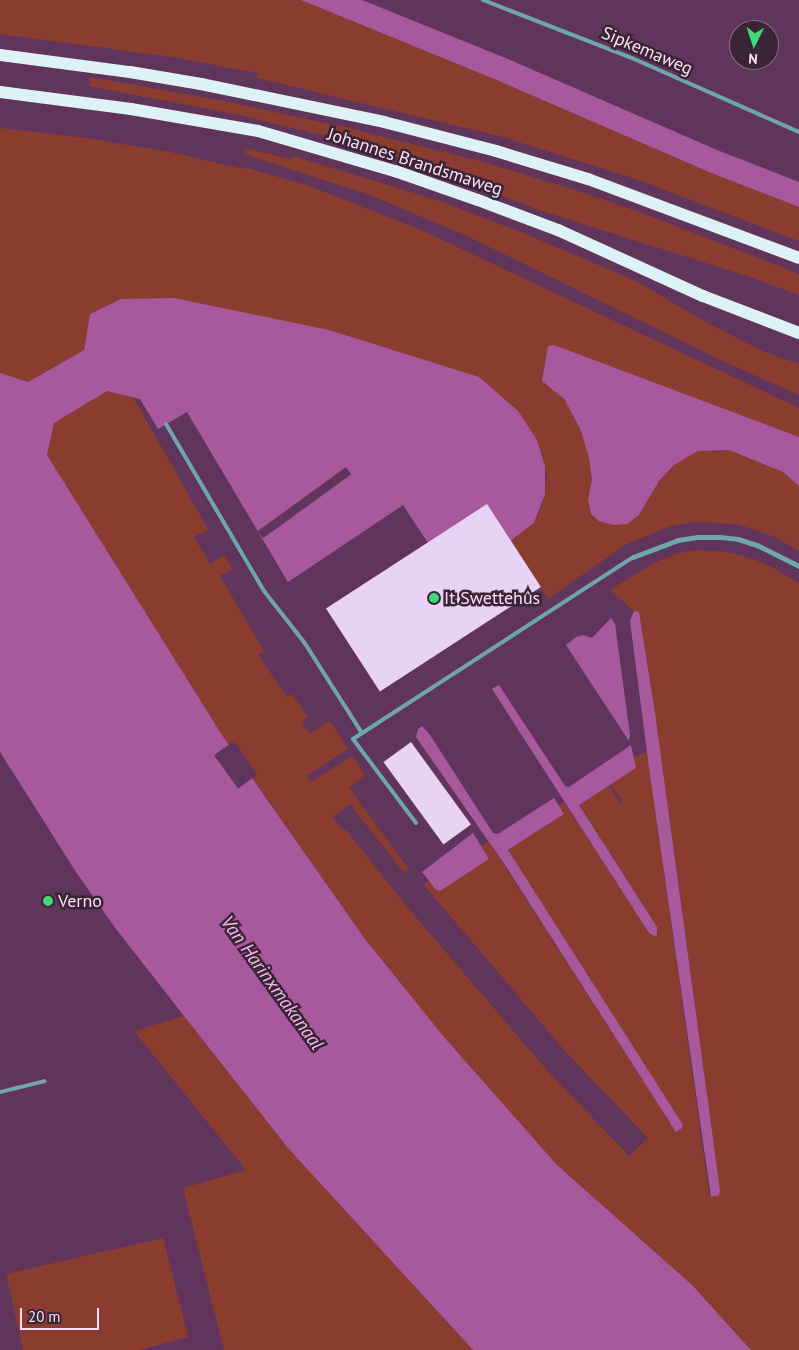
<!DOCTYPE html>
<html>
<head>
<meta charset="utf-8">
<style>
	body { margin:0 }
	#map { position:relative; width:799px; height:1350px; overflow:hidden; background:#61355b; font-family:"PT Sans",sans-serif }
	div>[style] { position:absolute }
	.green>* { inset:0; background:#8a3d2e }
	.water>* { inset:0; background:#a8599d }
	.pier>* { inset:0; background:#61355b; transform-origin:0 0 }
	.building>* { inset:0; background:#e8d2f6; transform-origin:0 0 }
	.service>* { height:4px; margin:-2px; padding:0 2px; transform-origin:2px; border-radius:2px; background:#6ea5b1 }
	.minor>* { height:5px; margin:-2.5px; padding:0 2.5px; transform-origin:2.5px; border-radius:2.5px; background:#6ea5b1 }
	.primary>* { height:12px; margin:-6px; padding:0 6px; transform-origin:6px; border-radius:6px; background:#ddf2f7 }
	.dots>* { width:14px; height:14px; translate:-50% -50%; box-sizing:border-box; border:2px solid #3a2537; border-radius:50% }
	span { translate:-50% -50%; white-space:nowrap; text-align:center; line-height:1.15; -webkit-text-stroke:5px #3a2537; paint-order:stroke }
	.street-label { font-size:18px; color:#fbdff6 }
	.poi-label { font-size:18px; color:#fbdff6 }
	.left { translate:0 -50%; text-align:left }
	.water-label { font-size:19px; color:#f7b8ec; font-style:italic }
	.north { position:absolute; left:729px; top:20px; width:50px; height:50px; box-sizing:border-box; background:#3a2537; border:1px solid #876f83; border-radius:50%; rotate:184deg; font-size:14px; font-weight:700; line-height:20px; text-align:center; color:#fbdff6 }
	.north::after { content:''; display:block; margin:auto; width:18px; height:22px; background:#40d77d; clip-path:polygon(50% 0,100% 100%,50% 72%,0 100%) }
	.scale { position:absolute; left:20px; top:1308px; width:79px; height:22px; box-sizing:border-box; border:2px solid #fbdff6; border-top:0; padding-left:6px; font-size:15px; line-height:18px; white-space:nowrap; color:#fbdff6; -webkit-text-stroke:4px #3a2537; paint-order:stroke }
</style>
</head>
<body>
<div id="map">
	<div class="green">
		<i style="clip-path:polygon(0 0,301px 0,499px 81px,709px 172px,799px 207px,799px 241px,633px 178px,499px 136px,257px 78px,257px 73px,172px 57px,0 34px)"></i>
		<i style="clip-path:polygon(90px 77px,223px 101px,353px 129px,483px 162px,575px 190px,645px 214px,799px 274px,799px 295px,747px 276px,542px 211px,428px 167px,347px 141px,244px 116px,89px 86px)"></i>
		<i style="clip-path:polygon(0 128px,79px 137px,170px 152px,243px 169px,244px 167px,309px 186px,421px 230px,799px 408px,799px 437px,727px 411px,542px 381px,565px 400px,581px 431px,589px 458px,592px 480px,588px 499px,639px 515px,659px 481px,674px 465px,698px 451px,729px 450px,783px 472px,799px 486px,799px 551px,775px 537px,737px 524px,697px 522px,669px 526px,625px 545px,548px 599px,510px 541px,534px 523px,541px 508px,547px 478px,542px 453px,495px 392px,479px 377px,90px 314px,84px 350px,28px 382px,0 373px)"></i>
		<i style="clip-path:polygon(245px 148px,291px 159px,293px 156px,440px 201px,523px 233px,636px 281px,704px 321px,760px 350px,799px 364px,799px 395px,727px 363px,467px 236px,370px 195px,244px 154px)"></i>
		<i style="clip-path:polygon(107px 391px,133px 397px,208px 529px,194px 537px,210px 564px,224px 555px,232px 569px,220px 576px,264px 651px,258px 655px,287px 697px,292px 694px,308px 717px,302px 722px,310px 734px,330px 721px,348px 749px,307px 776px,311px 782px,352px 756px,365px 775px,349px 788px,409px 869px,404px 873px,350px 804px,333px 817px,342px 829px,347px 831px,403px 902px,545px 1068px,629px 1156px,648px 1138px,565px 1051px,423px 884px,429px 881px,436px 890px,489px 859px,481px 846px,489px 842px,676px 1132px,596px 989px,508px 850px,564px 814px,558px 805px,564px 802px,649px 933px,657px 935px,657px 927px,579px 804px,609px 785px,621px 804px,623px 802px,611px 784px,636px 768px,633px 757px,647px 752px,709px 1194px,720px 1190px,655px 713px,639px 612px,634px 611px,610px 590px,656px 562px,676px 554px,696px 550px,727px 552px,745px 556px,768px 565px,799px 583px,799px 1350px,751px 1350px,692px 1285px,557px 1165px,444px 1037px,365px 939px,253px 778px,257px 774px,235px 742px,229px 745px,222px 735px,47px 455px,54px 423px)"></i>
		<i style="clip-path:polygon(184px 1016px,288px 1148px,473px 1350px,224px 1350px,183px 1188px,246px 1170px,134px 1031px)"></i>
		<i style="clip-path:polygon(163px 1238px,188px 1337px,139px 1350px,23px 1350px,6px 1274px)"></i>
	</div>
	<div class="water">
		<i style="clip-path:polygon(301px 0,362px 0,508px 59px,717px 150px,799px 182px,799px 207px,709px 172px,499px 81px)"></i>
		<i style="clip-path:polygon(174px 298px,329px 330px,479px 377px,518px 411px,537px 440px,545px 466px,545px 494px,534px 523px,510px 541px,487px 505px,428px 543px,403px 505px,288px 582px,187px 412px,158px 429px,140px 399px,107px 391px,54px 423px,47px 455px,222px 735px,365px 939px,444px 1037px,557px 1165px,692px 1285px,751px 1350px,473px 1350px,288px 1148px,184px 1016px,116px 929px,76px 872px,0 752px,0 373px,28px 382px,84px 350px,90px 314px,121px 299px)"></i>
		<i style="clip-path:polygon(554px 345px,799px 437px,799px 486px,783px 472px,729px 450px,698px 451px,674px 465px,659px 481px,639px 515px,627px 524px,613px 525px,599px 521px,591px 514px,588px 499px,592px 480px,589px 458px,581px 431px,565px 400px,542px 381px,548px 346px)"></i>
		<i style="clip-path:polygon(634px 611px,639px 612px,655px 713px,720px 1190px,719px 1195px,711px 1197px,650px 775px,630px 621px)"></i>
		<i style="clip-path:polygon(611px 618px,615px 624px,630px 735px,629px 741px,566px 645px,576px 637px,583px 635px,592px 638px)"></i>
		<i style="clip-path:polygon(499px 685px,565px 786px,569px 787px,631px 745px,636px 768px,579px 805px,657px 927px,657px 935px,654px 936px,649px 933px,492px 689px)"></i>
		<i style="clip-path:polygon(422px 726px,430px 735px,493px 833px,498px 834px,554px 798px,564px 814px,508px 850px,683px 1125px,681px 1129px,676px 1132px,505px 865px,416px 737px,418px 729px)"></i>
		<i style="clip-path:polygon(473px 833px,489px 859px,440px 891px,436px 890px,422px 872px)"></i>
	</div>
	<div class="pier">
		<i style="left:346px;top:467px;width:9px;height:109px;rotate:54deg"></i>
		<i style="left:231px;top:743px;width:41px;height:21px;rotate:54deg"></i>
	</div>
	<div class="building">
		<i style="left:487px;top:504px;width:99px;height:192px;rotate:57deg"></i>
		<i style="left:411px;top:742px;width:102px;height:34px;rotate:54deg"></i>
	</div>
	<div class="service">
		<i style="left:483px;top:0;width:160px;rotate:21.3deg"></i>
		<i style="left:632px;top:58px;width:183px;rotate:23.9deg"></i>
		<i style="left:166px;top:424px;width:194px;rotate:59.6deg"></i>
		<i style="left:264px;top:591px;width:65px;rotate:51.9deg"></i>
		<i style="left:304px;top:642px;width:108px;rotate:57.5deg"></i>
		<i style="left:416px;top:823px;width:105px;rotate:-126.9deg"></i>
		<i style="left:353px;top:739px;width:334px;rotate:-33deg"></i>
		<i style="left:0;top:1092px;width:46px;rotate:-13.7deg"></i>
	</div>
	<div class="minor">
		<i style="left:633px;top:557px;width:48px;rotate:-20.7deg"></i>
		<i style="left:678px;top:540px;width:20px;rotate:-9deg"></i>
		<i style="left:698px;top:537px;width:22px"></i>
		<i style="left:720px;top:537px;width:18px;rotate:6deg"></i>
		<i style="left:738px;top:539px;width:20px;rotate:18deg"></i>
		<i style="left:757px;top:545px;width:47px;rotate:26.6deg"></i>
	</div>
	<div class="primary">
		<i style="left:0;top:55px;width:131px;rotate:7.5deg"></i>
		<i style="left:130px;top:72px;width:72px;rotate:9.6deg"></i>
		<i style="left:201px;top:84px;width:187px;rotate:11.7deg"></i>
		<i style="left:384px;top:122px;width:116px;rotate:14.5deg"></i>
		<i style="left:496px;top:151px;width:96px;rotate:16.9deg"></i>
		<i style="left:588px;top:179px;width:225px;rotate:20.5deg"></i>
		<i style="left:0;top:92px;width:132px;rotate:7.4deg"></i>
		<i style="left:131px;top:109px;width:129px;rotate:9.8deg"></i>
		<i style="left:258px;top:131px;width:143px;rotate:16.3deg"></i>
		<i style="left:395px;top:171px;width:88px;rotate:19.3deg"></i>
		<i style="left:478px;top:200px;width:85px;rotate:20.6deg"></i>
		<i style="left:558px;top:230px;width:159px;rotate:24.5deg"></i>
		<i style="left:703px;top:296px;width:103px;rotate:21.1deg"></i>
	</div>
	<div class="dots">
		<i style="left:434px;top:598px;background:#40d77d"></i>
		<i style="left:48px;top:901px;background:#40d77d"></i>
	</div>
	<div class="street-label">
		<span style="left:647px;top:51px;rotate:23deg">Sipkemaweg</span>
		<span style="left:415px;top:162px;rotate:18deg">Johannes Brandsmaweg</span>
	</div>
	<div class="poi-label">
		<span class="left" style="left:444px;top:598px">It Swettehûs</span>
		<span class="left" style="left:58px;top:901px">Verno</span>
	</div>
	<div class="water-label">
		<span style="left:272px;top:983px;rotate:54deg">Van Harinxmakanaal</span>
	</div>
	<div class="north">N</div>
	<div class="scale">20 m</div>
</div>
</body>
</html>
